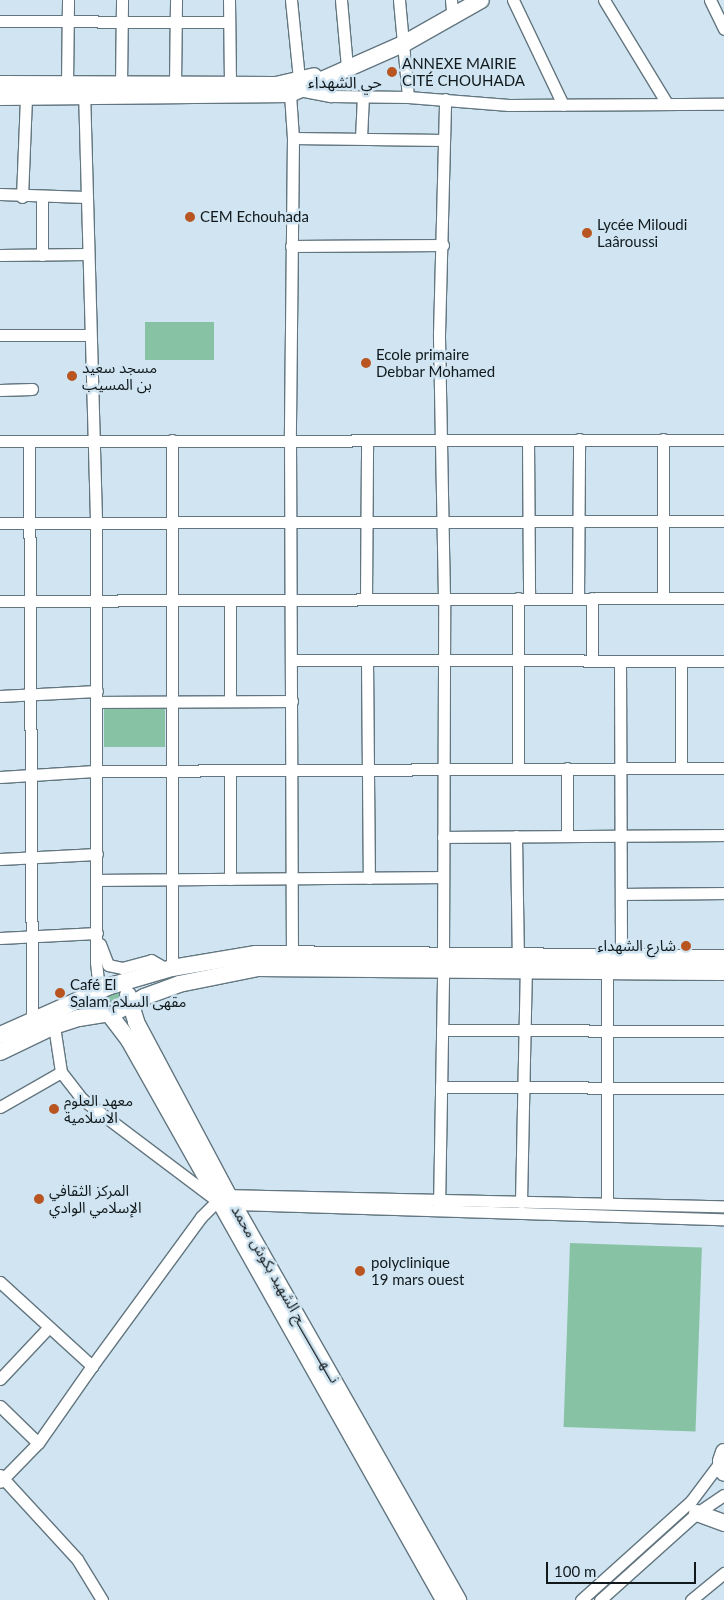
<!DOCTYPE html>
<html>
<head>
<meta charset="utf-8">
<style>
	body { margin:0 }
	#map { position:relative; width:724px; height:1600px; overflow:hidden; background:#d0e5f1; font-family:Lato,"Noto Sans Arabic",sans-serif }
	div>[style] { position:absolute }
	.green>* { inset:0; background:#87c2a4; transform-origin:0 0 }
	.roads { filter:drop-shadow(1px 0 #637680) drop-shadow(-1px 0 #637680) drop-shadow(0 1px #637680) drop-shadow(0 -1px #637680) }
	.street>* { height:11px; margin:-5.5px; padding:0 5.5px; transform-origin:5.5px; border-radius:5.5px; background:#fff }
	.secondary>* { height:16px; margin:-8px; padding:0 8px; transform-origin:8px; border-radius:8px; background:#fff }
	.dots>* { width:14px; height:14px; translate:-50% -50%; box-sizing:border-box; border:2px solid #d0e5f1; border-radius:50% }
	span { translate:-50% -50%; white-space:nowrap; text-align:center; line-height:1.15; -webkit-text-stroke:5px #d0e5f1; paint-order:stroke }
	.poi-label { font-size:15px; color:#11191d }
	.left { translate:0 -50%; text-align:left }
	.right { translate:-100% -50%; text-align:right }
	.street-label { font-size:15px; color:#11191d }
	.neighbourhood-label { font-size:16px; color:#11191d }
	.scale { position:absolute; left:546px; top:1562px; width:150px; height:22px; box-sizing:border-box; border:2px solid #11191d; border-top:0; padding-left:6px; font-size:15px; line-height:18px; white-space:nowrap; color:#11191d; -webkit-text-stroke:4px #d0e5f1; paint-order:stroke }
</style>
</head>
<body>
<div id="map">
	<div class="green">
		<i style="left:214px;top:322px;width:38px;height:69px;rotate:90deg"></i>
		<i style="left:104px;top:708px;width:61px;height:39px"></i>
		<i style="clip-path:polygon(119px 988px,124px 994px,118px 1009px,104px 999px)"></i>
		<i style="left:570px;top:1243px;width:132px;height:184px;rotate:2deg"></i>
	</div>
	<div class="roads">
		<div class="street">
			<i style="left:229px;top:0;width:83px;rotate:89.3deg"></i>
			<i style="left:291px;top:0;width:79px;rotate:84.2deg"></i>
			<i style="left:341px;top:0;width:67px;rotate:84.9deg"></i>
			<i style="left:399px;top:0;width:97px;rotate:84.7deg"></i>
			<i style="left:451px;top:0;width:18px;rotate:84deg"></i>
			<i style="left:513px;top:0;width:116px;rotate:64.5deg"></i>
			<i style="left:604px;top:0;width:119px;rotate:58.7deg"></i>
			<i style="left:710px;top:0;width:32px;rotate:64deg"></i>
			<i style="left:0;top:21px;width:229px;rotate:0.3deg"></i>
			<i style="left:67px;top:84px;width:84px;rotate:-89.3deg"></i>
			<i style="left:121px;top:85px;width:85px;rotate:-89.3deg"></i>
			<i style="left:175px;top:85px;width:85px;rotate:-89.3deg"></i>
			<i style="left:84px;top:90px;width:432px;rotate:88.4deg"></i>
			<i style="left:96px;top:522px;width:440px;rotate:90deg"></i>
			<i style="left:96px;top:962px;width:28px;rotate:84deg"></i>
			<i style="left:299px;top:90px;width:33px;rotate:11deg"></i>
			<i style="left:331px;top:96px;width:77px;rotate:0.7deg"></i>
			<i style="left:408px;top:97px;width:101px;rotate:4.5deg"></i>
			<i style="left:509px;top:105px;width:215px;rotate:-0.3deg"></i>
			<i style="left:290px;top:94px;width:44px;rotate:86.1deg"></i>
			<i style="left:293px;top:138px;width:301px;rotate:90.6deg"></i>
			<i style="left:290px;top:439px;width:514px;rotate:89.78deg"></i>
			<i style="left:293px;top:138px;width:151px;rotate:0.8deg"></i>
			<i style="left:361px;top:138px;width:42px;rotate:-87.3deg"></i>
			<i style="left:0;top:194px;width:86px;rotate:2deg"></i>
			<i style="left:22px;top:197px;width:100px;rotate:-87.7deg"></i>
			<i style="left:42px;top:198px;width:57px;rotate:90deg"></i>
			<i style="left:291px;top:246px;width:152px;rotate:-0.4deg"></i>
			<i style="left:0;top:255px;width:87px;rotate:-0.7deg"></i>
			<i style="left:0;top:335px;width:89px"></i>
			<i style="left:0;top:390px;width:32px;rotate:-2deg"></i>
			<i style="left:172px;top:440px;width:528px;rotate:90deg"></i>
			<i style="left:528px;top:440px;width:158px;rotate:89.6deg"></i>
			<i style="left:0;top:441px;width:724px;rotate:-0.08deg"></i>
			<i style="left:29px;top:441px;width:580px;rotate:89.7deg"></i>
			<i style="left:0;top:523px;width:724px;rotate:-0.16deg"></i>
			<i style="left:663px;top:597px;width:158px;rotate:-90deg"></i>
			<i style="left:366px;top:598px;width:158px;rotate:-89.6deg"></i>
			<i style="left:578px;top:598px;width:159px;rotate:-89.6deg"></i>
			<i style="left:0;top:601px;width:724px;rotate:-0.24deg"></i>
			<i style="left:293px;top:660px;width:431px;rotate:0.1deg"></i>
			<i style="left:367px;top:660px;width:218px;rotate:89.5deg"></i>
			<i style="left:592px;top:661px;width:63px;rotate:-90deg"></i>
			<i style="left:620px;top:661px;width:297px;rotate:89.8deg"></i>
			<i style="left:0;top:696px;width:97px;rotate:-3deg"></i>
			<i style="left:230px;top:700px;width:100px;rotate:-90deg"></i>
			<i style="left:97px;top:702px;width:195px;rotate:-0.3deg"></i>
			<i style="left:518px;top:768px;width:170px;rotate:-90deg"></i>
			<i style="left:681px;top:768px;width:107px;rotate:-90deg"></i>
			<i style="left:0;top:777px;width:95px;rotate:-3.6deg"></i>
			<i style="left:95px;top:771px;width:629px;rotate:-0.27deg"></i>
			<i style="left:567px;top:835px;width:67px;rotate:-90deg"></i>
			<i style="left:516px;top:836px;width:121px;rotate:89.1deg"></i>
			<i style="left:443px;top:837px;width:281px;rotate:-0.4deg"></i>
			<i style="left:0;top:859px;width:97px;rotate:-3deg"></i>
			<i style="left:230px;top:879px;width:108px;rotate:-90deg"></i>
			<i style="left:97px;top:880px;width:345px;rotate:-0.5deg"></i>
			<i style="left:623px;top:894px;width:101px;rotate:-0.6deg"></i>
			<i style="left:0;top:938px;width:97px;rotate:-3deg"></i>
			<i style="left:100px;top:944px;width:22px;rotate:69deg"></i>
			<i style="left:108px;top:965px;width:14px;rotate:12deg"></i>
			<i style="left:122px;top:968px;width:30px;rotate:-15deg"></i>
			<i style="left:151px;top:960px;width:20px;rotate:30deg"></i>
			<i style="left:443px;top:957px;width:359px;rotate:-89.8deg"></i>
			<i style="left:444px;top:598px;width:264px;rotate:-91.1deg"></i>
			<i style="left:439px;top:334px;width:235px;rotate:-88.5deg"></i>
			<i style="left:54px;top:1026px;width:47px;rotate:81.3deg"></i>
			<i style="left:61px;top:1072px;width:34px;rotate:52deg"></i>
			<i style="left:82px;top:1099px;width:168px;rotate:37deg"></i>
			<i style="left:442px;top:1030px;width:282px;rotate:0.2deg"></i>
			<i style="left:441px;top:1087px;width:283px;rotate:0.2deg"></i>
			<i style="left:0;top:1107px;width:70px;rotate:-29.8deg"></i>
			<i style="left:521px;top:1202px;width:232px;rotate:-88.8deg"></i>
			<i style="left:607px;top:1202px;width:230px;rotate:-90deg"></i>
			<i style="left:228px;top:1207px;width:7px;rotate:-27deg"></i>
			<i style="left:234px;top:1204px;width:490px;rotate:1.8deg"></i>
			<i style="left:439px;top:1209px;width:239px;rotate:-89deg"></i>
			<i style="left:0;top:1282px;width:125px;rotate:42.4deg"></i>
			<i style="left:92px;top:1366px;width:94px;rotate:125deg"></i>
			<i style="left:38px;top:1443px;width:54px;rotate:134.3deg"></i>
			<i style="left:92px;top:1366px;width:185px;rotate:-53.8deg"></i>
			<i style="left:201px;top:1217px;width:23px;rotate:-45deg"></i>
			<i style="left:217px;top:1201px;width:13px;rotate:-29deg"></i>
			<i style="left:228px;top:1195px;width:496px;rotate:1.3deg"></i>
			<i style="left:0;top:1379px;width:71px;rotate:-46.7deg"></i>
			<i style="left:0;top:1406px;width:53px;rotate:44.2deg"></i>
			<i style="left:0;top:1475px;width:114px;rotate:47.5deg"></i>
			<i style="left:77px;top:1559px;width:48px;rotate:58.6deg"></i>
			<i style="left:581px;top:1600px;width:148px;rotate:-42deg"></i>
			<i style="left:691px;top:1501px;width:50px;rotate:-53.1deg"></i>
			<i style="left:600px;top:1600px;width:130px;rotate:-41.9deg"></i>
			<i style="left:697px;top:1513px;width:32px;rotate:-34deg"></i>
			<i style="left:691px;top:1600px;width:43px;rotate:-39.3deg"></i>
		</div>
		<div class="secondary">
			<i style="left:0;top:84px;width:276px;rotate:0.2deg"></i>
			<i style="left:276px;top:85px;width:39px;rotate:-13deg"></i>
			<i style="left:0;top:97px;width:290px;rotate:-0.6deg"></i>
			<i style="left:290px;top:94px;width:126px;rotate:-23.9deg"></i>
			<i style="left:405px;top:43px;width:87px;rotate:-29.5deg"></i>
			<i style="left:128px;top:995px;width:28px;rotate:73deg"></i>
			<i style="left:136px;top:1022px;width:196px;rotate:62deg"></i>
			<i style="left:228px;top:1195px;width:466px;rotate:60.4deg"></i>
			<i style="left:103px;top:1006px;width:43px;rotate:52.6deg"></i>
			<i style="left:129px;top:1040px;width:643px;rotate:60.64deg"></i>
			<i style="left:0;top:1035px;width:120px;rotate:-24deg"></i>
			<i style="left:110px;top:986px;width:65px;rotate:-16.2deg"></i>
			<i style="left:172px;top:968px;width:85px;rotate:-9.5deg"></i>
			<i style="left:256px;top:954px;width:468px;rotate:0.5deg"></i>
			<i style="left:0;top:1052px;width:60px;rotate:-25.7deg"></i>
			<i style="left:54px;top:1026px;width:26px;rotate:-18deg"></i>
			<i style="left:79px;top:1018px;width:36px;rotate:-9deg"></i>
			<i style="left:115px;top:1012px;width:33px;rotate:-27deg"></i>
			<i style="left:144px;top:997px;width:37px;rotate:-20deg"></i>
			<i style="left:179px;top:984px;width:81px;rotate:-11.4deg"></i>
			<i style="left:258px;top:968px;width:466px;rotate:0.5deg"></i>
			<i style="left:724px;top:1452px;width:9px;rotate:108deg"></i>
			<i style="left:721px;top:1461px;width:12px;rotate:76deg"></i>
			<i style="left:697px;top:1513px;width:29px;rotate:20deg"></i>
		</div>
	</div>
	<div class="dots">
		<i style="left:392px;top:72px;background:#b95521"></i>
		<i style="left:190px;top:217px;background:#b95521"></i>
		<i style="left:587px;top:233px;background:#b95521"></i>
		<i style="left:366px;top:363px;background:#b95521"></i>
		<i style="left:72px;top:376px;background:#b95521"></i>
		<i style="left:686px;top:946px;background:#b95521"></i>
		<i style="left:60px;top:993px;background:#b95521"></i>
		<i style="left:54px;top:1109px;background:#b95521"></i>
		<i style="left:39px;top:1199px;background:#b95521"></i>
		<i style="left:360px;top:1271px;background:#b95521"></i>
	</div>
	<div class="poi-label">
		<span class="left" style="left:402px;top:72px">ANNEXE MAIRIE<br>CITÉ CHOUHADA</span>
		<span class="left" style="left:200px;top:217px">CEM Echouhada</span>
		<span class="left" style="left:597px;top:233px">Lycée Miloudi<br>Laâroussi</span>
		<span class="left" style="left:376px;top:363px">Ecole primaire<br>Debbar Mohamed</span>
		<span class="left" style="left:82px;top:376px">مسجد سعيد<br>بن المسيب</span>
		<span class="right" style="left:676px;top:946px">شارع الشهداء</span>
		<span class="left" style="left:70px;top:993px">Café El<br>Salam,مقهى السلام</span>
		<span class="left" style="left:64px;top:1109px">معهد العلوم<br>الاسلامية</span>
		<span class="left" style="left:49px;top:1199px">المركز الثقافي<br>الإسلامي الوادي</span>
		<span class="left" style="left:371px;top:1271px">polyclinique<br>19 mars ouest</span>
	</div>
	<div class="street-label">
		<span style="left:286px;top:1294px;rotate:60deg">نـــهـــــــــــج الشهيد بكوش محمد</span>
	</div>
	<div class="neighbourhood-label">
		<span style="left:345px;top:82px">حي الشهداء</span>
	</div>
	<div class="scale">100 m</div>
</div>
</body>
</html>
